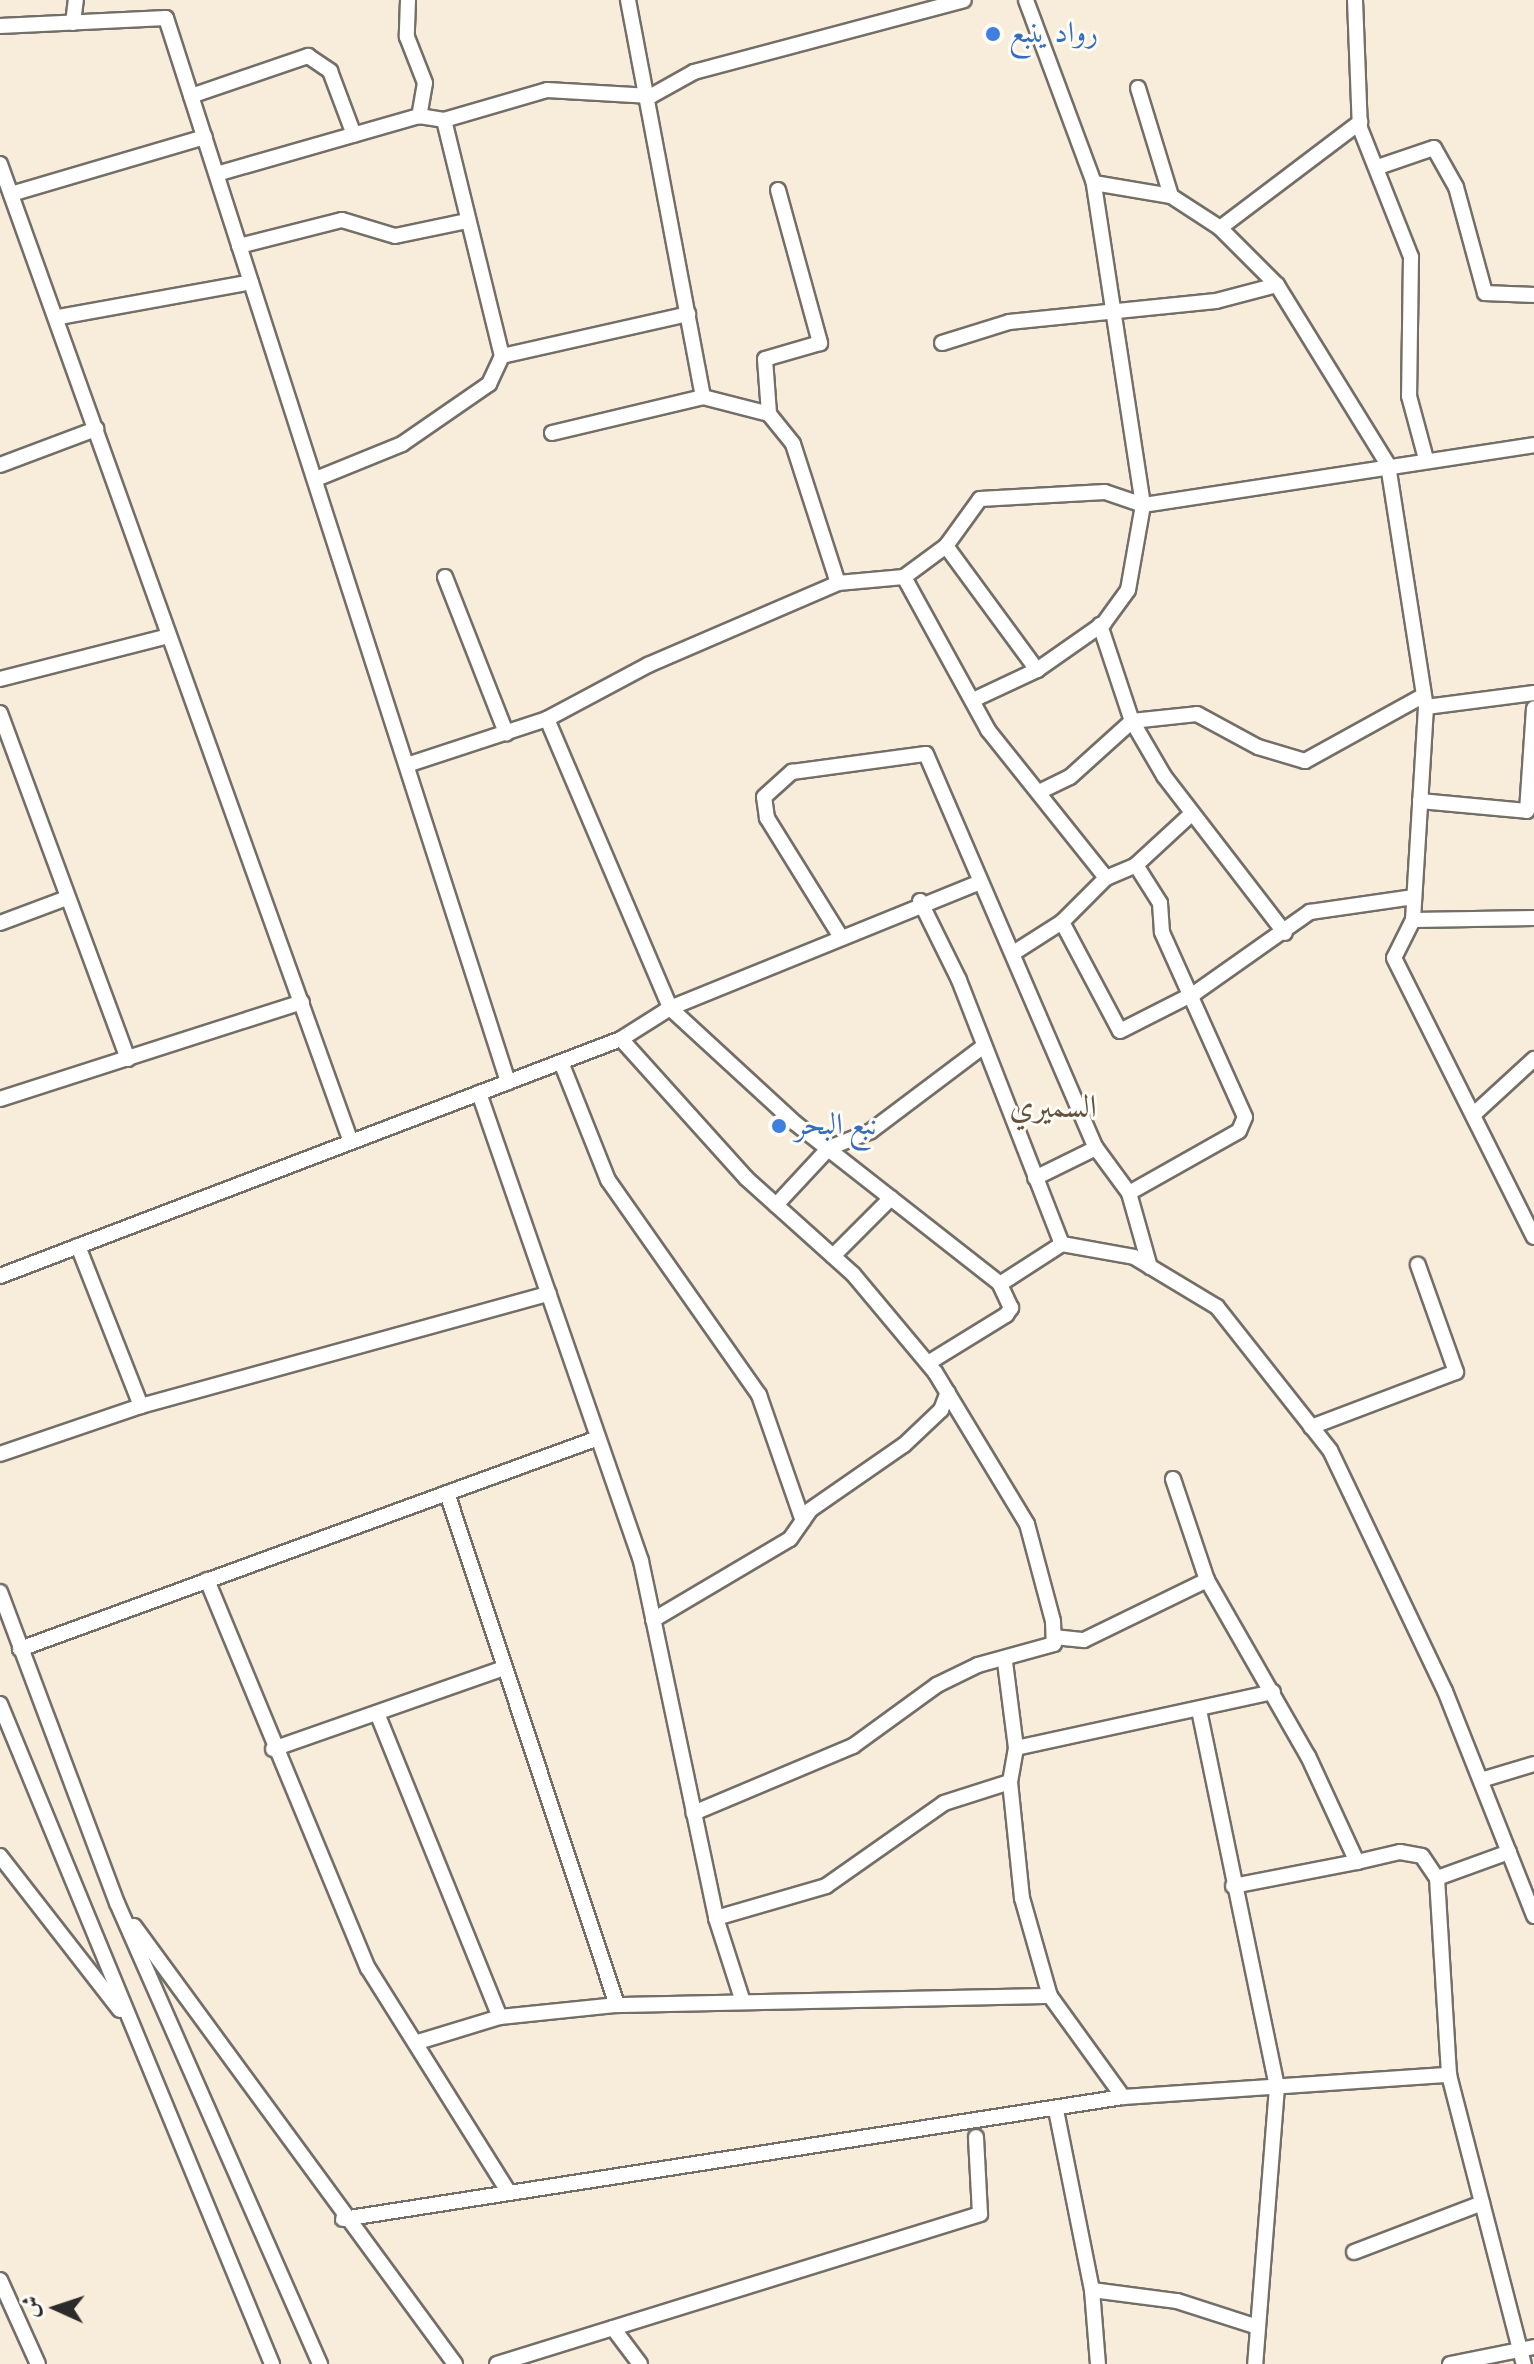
<!DOCTYPE html>
<html>
<head>
<meta charset="utf-8">
<style>
	body { margin:0 }
	#map { position:relative; width:1534px; height:2364px; overflow:hidden; background:#f8ecda; font-family:"IM FELL DW Pica",Amiri,serif }
	div>[style] { position:absolute }
	.roads { filter:drop-shadow(2px 0 #736f68) drop-shadow(-2px 0 #736f68) drop-shadow(0 2px #736f68) drop-shadow(0 -2px #736f68) }
	.minor>* { height:14px; margin:-7px; padding:0 7px; transform-origin:7px; border-radius:7px; background:#fff }
	.dots>* { width:22px; height:22px; translate:-50% -50%; box-sizing:border-box; border:4px solid #fdfcf7; border-radius:50% }
	span { translate:-50% -50%; white-space:nowrap; text-align:center; line-height:1.15; -webkit-text-stroke:6px #fdfcf7; paint-order:stroke }
	.shop-label { font-size:30px; color:#366cbe }
	.left { translate:0 -50%; text-align:left }
	.neighbourhood-label { font-size:32px; color:#64523e }
	.north { position:absolute; left:16px; top:2268px; width:80px; height:80px; -webkit-text-stroke:6px #fdfcf7; paint-order:stroke; rotate:273deg; font-size:22px; font-weight:700; line-height:32px; text-align:center; color:#2b2b2b }
	.north::after { content:''; display:block; margin:auto; width:28px; height:36px; background:#2b2b2b; clip-path:polygon(50% 0,100% 100%,50% 72%,0 100%) }
</style>
</head>
<body>
<div id="map">
	<div class="roads">
		<div class="minor">
			<i style="left:408px;top:0;width:37px;rotate:92deg"></i>
			<i style="left:407px;top:37px;width:49px;rotate:68.6deg"></i>
			<i style="left:425px;top:83px;width:34px;rotate:100deg"></i>
			<i style="left:628px;top:0;width:404px;rotate:79.3deg"></i>
			<i style="left:1355px;top:0;width:128px;rotate:87.8deg"></i>
			<i style="left:1360px;top:128px;width:139px;rotate:68.4deg"></i>
			<i style="left:1411px;top:257px;width:139px;rotate:90.8deg"></i>
			<i style="left:1409px;top:396px;width:65px;rotate:74.9deg"></i>
			<i style="left:73px;top:23px;width:23px;rotate:-83deg"></i>
			<i style="left:0;top:26px;width:166px;rotate:-2.8deg"></i>
			<i style="left:166px;top:18px;width:1118px;rotate:72.18deg"></i>
			<i style="left:1138px;top:88px;width:113px;rotate:73deg"></i>
			<i style="left:191px;top:96px;width:124px;rotate:-18.9deg"></i>
			<i style="left:308px;top:56px;width:27px;rotate:34deg"></i>
			<i style="left:330px;top:71px;width:68px;rotate:69.4deg"></i>
			<i style="left:444px;top:120px;width:243px;rotate:76.2deg"></i>
			<i style="left:502px;top:356px;width:191px;rotate:-12.7deg"></i>
			<i style="left:0;top:164px;width:1039px;rotate:70.26deg"></i>
			<i style="left:1381px;top:166px;width:56px;rotate:-18.8deg"></i>
			<i style="left:1434px;top:148px;width:45px;rotate:60.6deg"></i>
			<i style="left:1456px;top:187px;width:110px;rotate:74.7deg"></i>
			<i style="left:1485px;top:293px;width:49px;rotate:2.3deg"></i>
			<i style="left:220px;top:173px;width:207px;rotate:-16deg"></i>
			<i style="left:419px;top:116px;width:25px;rotate:9deg"></i>
			<i style="left:444px;top:120px;width:107px;rotate:-16.2deg"></i>
			<i style="left:547px;top:90px;width:104px;rotate:3.3deg"></i>
			<i style="left:651px;top:96px;width:49px;rotate:-29.2deg"></i>
			<i style="left:694px;top:72px;width:279px;rotate:-14.9deg"></i>
			<i style="left:1094px;top:183px;width:78px;rotate:9.6deg"></i>
			<i style="left:1171px;top:196px;width:59px;rotate:33.1deg"></i>
			<i style="left:1220px;top:228px;width:81px;rotate:45deg"></i>
			<i style="left:1277px;top:285px;width:211px;rotate:58.3deg"></i>
			<i style="left:1388px;top:465px;width:245px;rotate:81.1deg"></i>
			<i style="left:1426px;top:707px;width:213px;rotate:93.5deg"></i>
			<i style="left:1413px;top:920px;width:121px;rotate:-0.9deg"></i>
			<i style="left:778px;top:190px;width:159px;rotate:74.6deg"></i>
			<i style="left:820px;top:343px;width:57px;rotate:163.8deg"></i>
			<i style="left:765px;top:359px;width:55px;rotate:85.8deg"></i>
			<i style="left:769px;top:414px;width:38px;rotate:51deg"></i>
			<i style="left:793px;top:444px;width:146px;rotate:72.1deg"></i>
			<i style="left:11px;top:194px;width:202px;rotate:-16.4deg"></i>
			<i style="left:1220px;top:228px;width:176px;rotate:-37.1deg"></i>
			<i style="left:239px;top:246px;width:106px;rotate:-14.2deg"></i>
			<i style="left:342px;top:220px;width:55px;rotate:16.8deg"></i>
			<i style="left:395px;top:236px;width:74px;rotate:-11.8deg"></i>
			<i style="left:59px;top:317px;width:195px;rotate:-10.3deg"></i>
			<i style="left:942px;top:343px;width:70px;rotate:-17.4deg"></i>
			<i style="left:1009px;top:322px;width:208px;rotate:-5.8deg"></i>
			<i style="left:1216px;top:301px;width:63px;rotate:-14.7deg"></i>
			<i style="left:552px;top:433px;width:155px;rotate:-13.4deg"></i>
			<i style="left:703px;top:397px;width:68px;rotate:14.4deg"></i>
			<i style="left:0;top:465px;width:103px;rotate:-20.6deg"></i>
			<i style="left:316px;top:479px;width:93px;rotate:-22.1deg"></i>
			<i style="left:402px;top:444px;width:106px;rotate:-34.6deg"></i>
			<i style="left:489px;top:384px;width:31px;rotate:-65deg"></i>
			<i style="left:946px;top:546px;width:154px;rotate:53.7deg"></i>
			<i style="left:445px;top:577px;width:168px;rotate:68.6deg"></i>
			<i style="left:904px;top:577px;width:175px;rotate:61.2deg"></i>
			<i style="left:988px;top:730px;width:189px;rotate:51.4deg"></i>
			<i style="left:1100px;top:625px;width:101px;rotate:71.6deg"></i>
			<i style="left:1132px;top:721px;width:64px;rotate:59.8deg"></i>
			<i style="left:1164px;top:776px;width:198px;rotate:52.4deg"></i>
			<i style="left:0;top:679px;width:174px;rotate:-14.3deg"></i>
			<i style="left:973px;top:700px;width:71px;rotate:-25.1deg"></i>
			<i style="left:1037px;top:670px;width:82px;rotate:-35deg"></i>
			<i style="left:1104px;top:623px;width:41px;rotate:-54deg"></i>
			<i style="left:1128px;top:590px;width:86px;rotate:-80deg"></i>
			<i style="left:1143px;top:505px;width:326px;rotate:-98.7deg"></i>
			<i style="left:1094px;top:183px;width:195px;rotate:-110.4deg"></i>
			<i style="left:1426px;top:707px;width:109px;rotate:-7.4deg"></i>
			<i style="left:0;top:713px;width:369px;rotate:69.7deg"></i>
			<i style="left:547px;top:719px;width:314px;rotate:66.9deg"></i>
			<i style="left:670px;top:1008px;width:335px;rotate:-22.1deg"></i>
			<i style="left:410px;top:764px;width:144px;rotate:-18.2deg"></i>
			<i style="left:547px;top:719px;width:115px;rotate:-28.1deg"></i>
			<i style="left:648px;top:665px;width:207px;rotate:-23.3deg"></i>
			<i style="left:838px;top:583px;width:66px;rotate:-5.2deg"></i>
			<i style="left:904px;top:577px;width:52px;rotate:-36.4deg"></i>
			<i style="left:946px;top:546px;width:58px;rotate:-54.1deg"></i>
			<i style="left:980px;top:499px;width:125px;rotate:-3.2deg"></i>
			<i style="left:1105px;top:492px;width:40px;rotate:18.9deg"></i>
			<i style="left:1143px;top:505px;width:396px;rotate:-8.7deg"></i>
			<i style="left:1039px;top:792px;width:34px;rotate:-26deg"></i>
			<i style="left:1070px;top:777px;width:84px;rotate:-42.1deg"></i>
			<i style="left:1132px;top:721px;width:65px;rotate:-6.1deg"></i>
			<i style="left:1197px;top:714px;width:69px;rotate:28.4deg"></i>
			<i style="left:1258px;top:747px;width:49px;rotate:16.6deg"></i>
			<i style="left:1305px;top:761px;width:132px;rotate:-28.9deg"></i>
			<i style="left:1420px;top:801px;width:107px;rotate:5.3deg"></i>
			<i style="left:1527px;top:811px;width:103px;rotate:-86.1deg"></i>
			<i style="left:920px;top:901px;width:88px;rotate:63.7deg"></i>
			<i style="left:959px;top:980px;width:283px;rotate:68.7deg"></i>
			<i style="left:1413px;top:920px;width:42px;rotate:116.6deg"></i>
			<i style="left:1394px;top:958px;width:312px;rotate:63.4deg"></i>
			<i style="left:1062px;top:922px;width:123px;rotate:62deg"></i>
			<i style="left:1120px;top:1031px;width:84px;rotate:-26.9deg"></i>
			<i style="left:1195px;top:993px;width:141px;rotate:-35.2deg"></i>
			<i style="left:1310px;top:912px;width:105px;rotate:-8.2deg"></i>
			<i style="left:0;top:923px;width:72px;rotate:-20.5deg"></i>
			<i style="left:839px;top:934px;width:137px;rotate:-121.8deg"></i>
			<i style="left:767px;top:818px;width:21px;rotate:-98deg"></i>
			<i style="left:764px;top:797px;width:38px;rotate:-42deg"></i>
			<i style="left:792px;top:772px;width:135px;rotate:-7.7deg"></i>
			<i style="left:926px;top:754px;width:429px;rotate:66.7deg"></i>
			<i style="left:1096px;top:1148px;width:56px;rotate:53.7deg"></i>
			<i style="left:1129px;top:1193px;width:77px;rotate:74.2deg"></i>
			<i style="left:1015px;top:952px;width:56px;rotate:-32.6deg"></i>
			<i style="left:1062px;top:922px;width:62px;rotate:-45deg"></i>
			<i style="left:1106px;top:878px;width:33px;rotate:-23deg"></i>
			<i style="left:1136px;top:865px;width:71px;rotate:-42.7deg"></i>
			<i style="left:621px;top:1039px;width:187px;rotate:48deg"></i>
			<i style="left:746px;top:1178px;width:144px;rotate:41.9deg"></i>
			<i style="left:853px;top:1274px;width:128px;rotate:50.1deg"></i>
			<i style="left:935px;top:1372px;width:178px;rotate:58.8deg"></i>
			<i style="left:1027px;top:1524px;width:100px;rotate:75deg"></i>
			<i style="left:1053px;top:1621px;width:23px;rotate:88deg"></i>
			<i style="left:1054px;top:1644px;width:79px;rotate:164.6deg"></i>
			<i style="left:978px;top:1665px;width:46px;rotate:154deg"></i>
			<i style="left:937px;top:1685px;width:104px;rotate:144deg"></i>
			<i style="left:853px;top:1746px;width:173px;rotate:157.2deg"></i>
			<i style="left:561px;top:1062px;width:127px;rotate:68.3deg"></i>
			<i style="left:608px;top:1180px;width:263px;rotate:54.9deg"></i>
			<i style="left:759px;top:1395px;width:133px;rotate:70.8deg"></i>
			<i style="left:479px;top:1093px;width:495px;rotate:70.9deg"></i>
			<i style="left:641px;top:1561px;width:365px;rotate:78.1deg"></i>
			<i style="left:716px;top:1918px;width:85px;rotate:72.2deg"></i>
			<i style="left:0;top:1099px;width:317px;rotate:-17.8deg"></i>
			<i style="left:1473px;top:1115px;width:83px;rotate:-42.6deg"></i>
			<i style="left:1035px;top:1178px;width:68px;rotate:-26.2deg"></i>
			<i style="left:1129px;top:1193px;width:126px;rotate:-29.4deg"></i>
			<i style="left:1239px;top:1131px;width:15px;rotate:-67deg"></i>
			<i style="left:1245px;top:1117px;width:203px;rotate:-114.2deg"></i>
			<i style="left:1162px;top:932px;width:29px;rotate:-94deg"></i>
			<i style="left:1160px;top:903px;width:45px;rotate:-122.3deg"></i>
			<i style="left:776px;top:1205px;width:78px;rotate:-47.1deg"></i>
			<i style="left:829px;top:1148px;width:45px;rotate:-22deg"></i>
			<i style="left:871px;top:1131px;width:138px;rotate:-37deg"></i>
			<i style="left:78px;top:1246px;width:172px;rotate:68.5deg"></i>
			<i style="left:833px;top:1256px;width:82px;rotate:-45deg"></i>
			<i style="left:0;top:1276px;width:665px;rotate:-20.89deg"></i>
			<i style="left:621px;top:1039px;width:58px;rotate:-32.3deg"></i>
			<i style="left:670px;top:1008px;width:170px;rotate:42.6deg"></i>
			<i style="left:795px;top:1123px;width:261px;rotate:38.1deg"></i>
			<i style="left:1000px;top:1284px;width:74px;rotate:-32.8deg"></i>
			<i style="left:1062px;top:1244px;width:73px;rotate:10.2deg"></i>
			<i style="left:1134px;top:1257px;width:97px;rotate:31.1deg"></i>
			<i style="left:1217px;top:1307px;width:182px;rotate:51.7deg"></i>
			<i style="left:1330px;top:1450px;width:267px;rotate:64.5deg"></i>
			<i style="left:1445px;top:1691px;width:242px;rotate:68.4deg"></i>
			<i style="left:928px;top:1363px;width:92px;rotate:-31.6deg"></i>
			<i style="left:1006px;top:1315px;width:9px;rotate:-54deg"></i>
			<i style="left:1011px;top:1308px;width:26px;rotate:-115deg"></i>
			<i style="left:1311px;top:1427px;width:155px;rotate:-20.8deg"></i>
			<i style="left:1456px;top:1372px;width:114px;rotate:-109.6deg"></i>
			<i style="left:0;top:1454px;width:149px;rotate:-18.8deg"></i>
			<i style="left:141px;top:1406px;width:423px;rotate:-15.4deg"></i>
			<i style="left:1173px;top:1479px;width:107px;rotate:71.4deg"></i>
			<i style="left:447px;top:1493px;width:539px;rotate:71.63deg"></i>
			<i style="left:207px;top:1580px;width:420px;rotate:67.5deg"></i>
			<i style="left:368px;top:1968px;width:263px;rotate:57.9deg"></i>
			<i style="left:0;top:1592px;width:332px;rotate:69.4deg"></i>
			<i style="left:117px;top:1903px;width:504px;rotate:66.23deg"></i>
			<i style="left:653px;top:1620px;width:159px;rotate:-30.6deg"></i>
			<i style="left:790px;top:1539px;width:35px;rotate:-55deg"></i>
			<i style="left:810px;top:1510px;width:114px;rotate:-34.7deg"></i>
			<i style="left:904px;top:1445px;width:51px;rotate:-43.4deg"></i>
			<i style="left:941px;top:1410px;width:19px;rotate:-69deg"></i>
			<i style="left:1054px;top:1637px;width:30px;rotate:6deg"></i>
			<i style="left:1084px;top:1640px;width:137px;rotate:-26deg"></i>
			<i style="left:1207px;top:1580px;width:203px;rotate:60.2deg"></i>
			<i style="left:1308px;top:1756px;width:117px;rotate:65.2deg"></i>
			<i style="left:1357px;top:1862px;width:44px;rotate:-13.1deg"></i>
			<i style="left:1400px;top:1852px;width:22px;rotate:10deg"></i>
			<i style="left:1422px;top:1856px;width:27px;rotate:56deg"></i>
			<i style="left:20px;top:1649px;width:615px;rotate:-20.05deg"></i>
			<i style="left:1005px;top:1662px;width:87px;rotate:82.7deg"></i>
			<i style="left:1016px;top:1748px;width:263px;rotate:-12.3deg"></i>
			<i style="left:0;top:1704px;width:714px;rotate:67.6deg"></i>
			<i style="left:1199px;top:1710px;width:385px;rotate:78.3deg"></i>
			<i style="left:1277px;top:2087px;width:278px;rotate:94.5deg"></i>
			<i style="left:377px;top:1713px;width:328px;rotate:68deg"></i>
			<i style="left:1016px;top:1748px;width:35px;rotate:100deg"></i>
			<i style="left:1010px;top:1782px;width:117px;rotate:84.1deg"></i>
			<i style="left:1022px;top:1898px;width:102px;rotate:74.1deg"></i>
			<i style="left:273px;top:1749px;width:245px;rotate:-19.3deg"></i>
			<i style="left:1481px;top:1780px;width:55px;rotate:-16.8deg"></i>
			<i style="left:1509px;top:1852px;width:77px;rotate:160.1deg"></i>
			<i style="left:1437px;top:1878px;width:197px;rotate:86.5deg"></i>
			<i style="left:1449px;top:2075px;width:299px;rotate:75.5deg"></i>
			<i style="left:0;top:1856px;width:195px;rotate:52.1deg"></i>
			<i style="left:1233px;top:1886px;width:126px;rotate:-11deg"></i>
			<i style="left:716px;top:1918px;width:115px;rotate:-16.2deg"></i>
			<i style="left:826px;top:1886px;width:144px;rotate:-35.1deg"></i>
			<i style="left:944px;top:1803px;width:69px;rotate:-17.7deg"></i>
			<i style="left:134px;top:1926px;width:543px;rotate:53.76deg"></i>
			<i style="left:418px;top:2042px;width:86px;rotate:-17deg"></i>
			<i style="left:500px;top:2017px;width:118px;rotate:-5.9deg"></i>
			<i style="left:617px;top:2005px;width:433px;rotate:-1.2deg"></i>
			<i style="left:1050px;top:1996px;width:125px;rotate:54.1deg"></i>
			<i style="left:1056px;top:2110px;width:184px;rotate:78.7deg"></i>
			<i style="left:1092px;top:2290px;width:74px;rotate:85.4deg"></i>
			<i style="left:343px;top:2219px;width:789px;rotate:-8.89deg"></i>
			<i style="left:1123px;top:2097px;width:327px;rotate:-3.9deg"></i>
			<i style="left:1354px;top:2252px;width:137px;rotate:-20.9deg"></i>
			<i style="left:0;top:2280px;width:92px;rotate:65.7deg"></i>
			<i style="left:1092px;top:2290px;width:86px;rotate:7.4deg"></i>
			<i style="left:1177px;top:2301px;width:82px;rotate:17.8deg"></i>
			<i style="left:613px;top:2328px;width:45px;rotate:53.1deg"></i>
			<i style="left:497px;top:2364px;width:506px;rotate:-17.25deg"></i>
			<i style="left:980px;top:2214px;width:77px;rotate:-93deg"></i>
			<i style="left:1450px;top:2364px;width:86px;rotate:-11.4deg"></i>
		</div>
	</div>
	<div class="dots">
		<i style="left:993px;top:34px;background:#3f7fe0"></i>
		<i style="left:779px;top:1126px;background:#3f7fe0"></i>
	</div>
	<div class="shop-label">
		<span class="left" style="left:1009px;top:34px">رواد ينبع</span>
		<span class="left" style="left:795px;top:1126px">نبع البحر</span>
	</div>
	<div class="neighbourhood-label">
		<span style="left:1053px;top:1108px">السميري</span>
	</div>
	<div class="north">ش</div>
</div>
</body>
</html>
